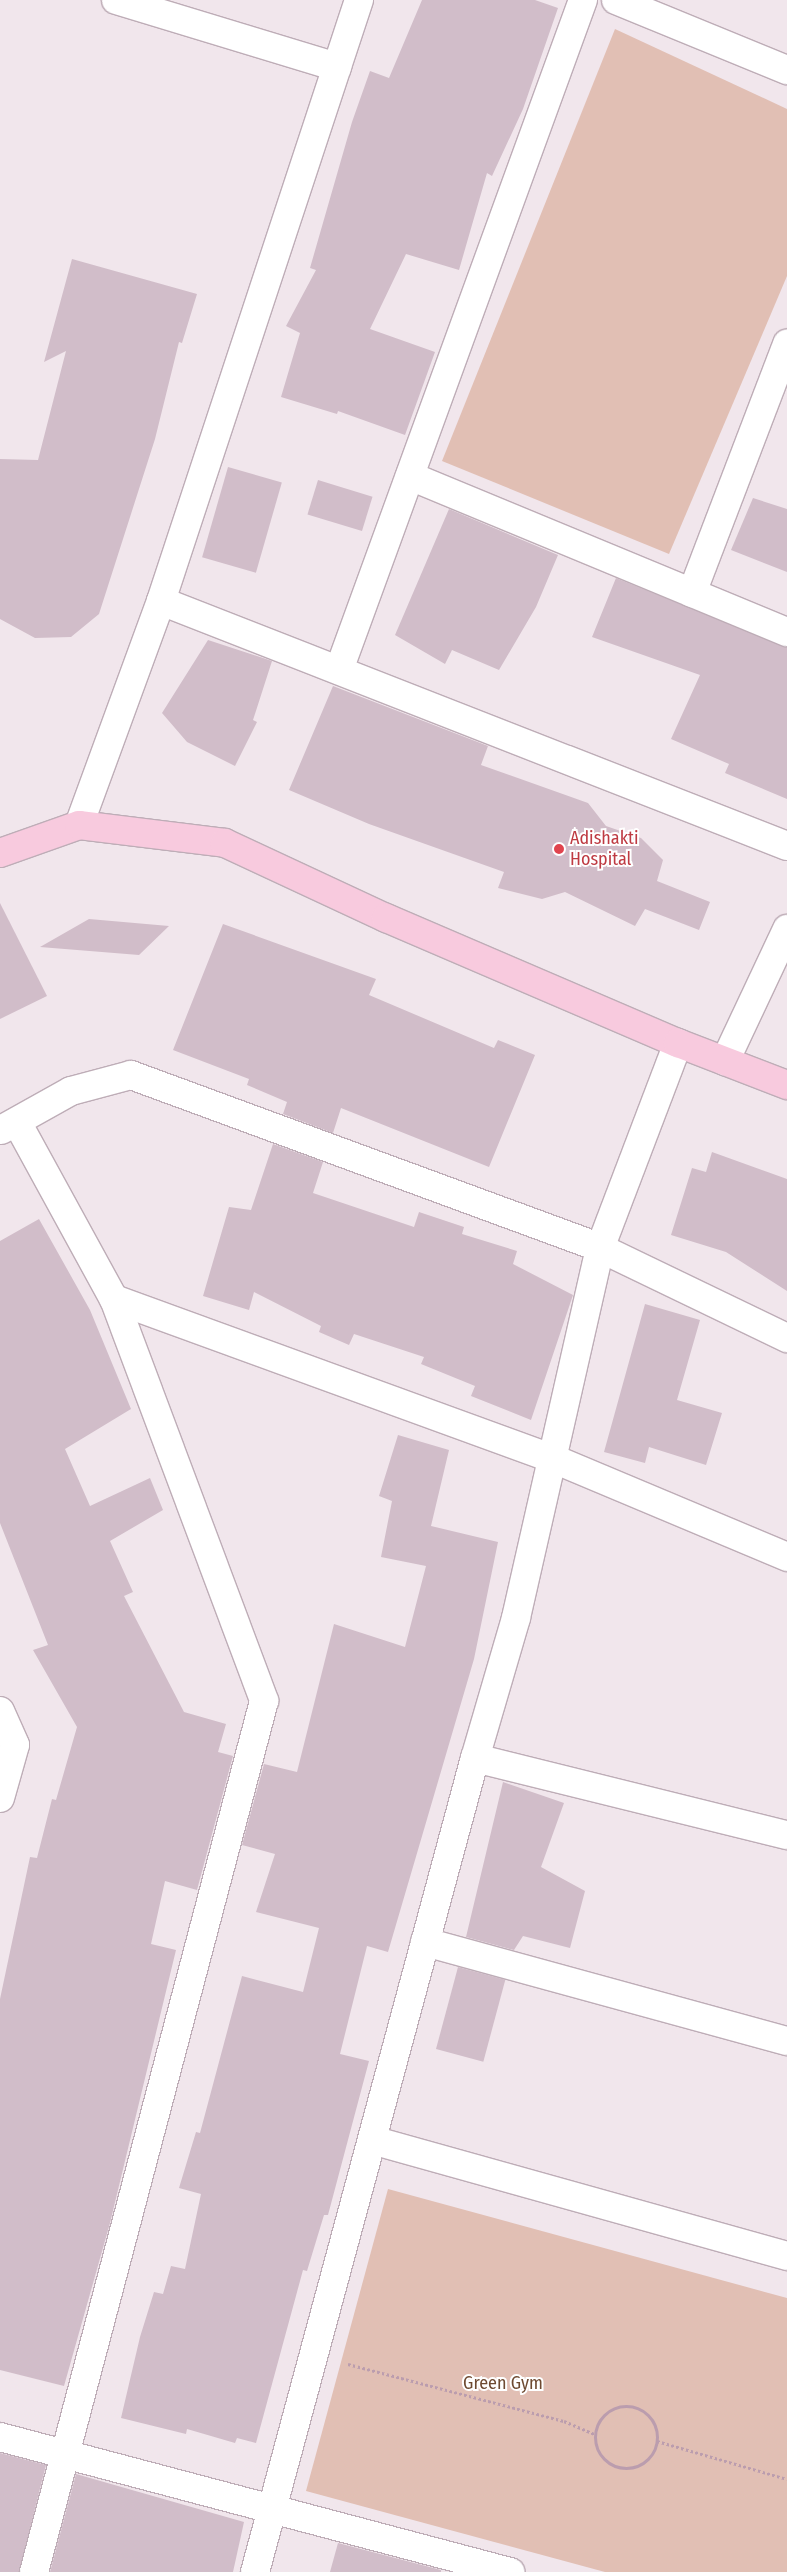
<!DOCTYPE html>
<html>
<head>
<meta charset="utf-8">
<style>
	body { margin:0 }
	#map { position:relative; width:787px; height:2572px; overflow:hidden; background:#f1e6ec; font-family:"Fira Sans Condensed",sans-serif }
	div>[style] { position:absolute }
	.green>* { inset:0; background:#e1bfb4 }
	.building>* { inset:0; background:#d1bdc9; transform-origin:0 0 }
	.path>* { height:3px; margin-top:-1.5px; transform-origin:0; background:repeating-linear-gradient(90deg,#bb9dae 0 2.5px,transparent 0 5px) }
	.path>.ring { margin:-1.5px; padding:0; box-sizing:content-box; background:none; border:3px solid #bb9dae; border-radius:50% }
	.roads { filter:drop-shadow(1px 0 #beadb7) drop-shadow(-1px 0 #beadb7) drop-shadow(0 1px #beadb7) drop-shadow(0 -1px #beadb7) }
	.street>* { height:28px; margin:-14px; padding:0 14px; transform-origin:14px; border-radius:14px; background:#fff }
	.secondary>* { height:28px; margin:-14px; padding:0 14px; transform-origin:14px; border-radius:14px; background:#f8cade }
	.dots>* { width:14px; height:14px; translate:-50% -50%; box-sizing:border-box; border:2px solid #fff; border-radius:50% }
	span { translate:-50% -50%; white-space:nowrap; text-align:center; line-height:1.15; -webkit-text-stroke:4px #fff; paint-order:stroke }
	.health-label { font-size:18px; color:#be3a42 }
	.left { translate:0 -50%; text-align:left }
	.park-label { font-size:18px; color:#6e4a31 }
</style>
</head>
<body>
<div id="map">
	<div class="green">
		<i style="clip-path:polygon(615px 29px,787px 109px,787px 276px,669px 554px,442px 461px)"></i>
		<i style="clip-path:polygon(388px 2189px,787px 2298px,787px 2572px,605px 2572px,306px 2491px)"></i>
	</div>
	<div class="building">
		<i style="clip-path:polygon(422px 0,535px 0,558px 8px,523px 109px,492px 176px,487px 173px,459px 270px,406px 254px,370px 329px,435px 352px,405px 435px,338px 411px,337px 414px,281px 397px,300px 333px,286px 326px,316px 270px,310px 268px,352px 122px,370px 71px,389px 78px)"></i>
		<i style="clip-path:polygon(72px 259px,197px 294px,182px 343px,179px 342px,155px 439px,99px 614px,71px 637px,35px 638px,0 619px,0 459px,38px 460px,66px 351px,44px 362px)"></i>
		<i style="left:228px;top:467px;width:56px;height:94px;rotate:16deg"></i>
		<i style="left:318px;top:480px;width:57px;height:36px;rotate:17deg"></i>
		<i style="clip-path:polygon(753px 498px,787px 509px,787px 572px,731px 550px)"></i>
		<i style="clip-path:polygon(449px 509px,558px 555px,536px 607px,499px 670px,452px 650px,445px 664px,395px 635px)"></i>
		<i style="clip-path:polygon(616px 578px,787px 647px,787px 799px,725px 773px,729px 764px,671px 739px,700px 675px,592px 637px)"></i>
		<i style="clip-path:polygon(208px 640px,272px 661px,253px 720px,257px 722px,235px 766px,187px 742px,162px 713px)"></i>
		<i style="clip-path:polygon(333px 686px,488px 746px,481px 765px,588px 803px,606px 826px,641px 838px,663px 860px,657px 881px,710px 902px,699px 930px,645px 909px,635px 926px,565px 892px,542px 899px,498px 888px,504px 872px,369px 824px,289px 790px)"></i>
		<i style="clip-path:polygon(0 903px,47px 996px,0 1019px)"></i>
		<i style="clip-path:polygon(89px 919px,169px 926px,139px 955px,40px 947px)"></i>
		<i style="clip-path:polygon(223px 924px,376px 979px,369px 995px,494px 1048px,498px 1040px,535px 1055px,489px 1167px,341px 1108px,333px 1133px,283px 1114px,287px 1102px,247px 1085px,249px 1079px,173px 1050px)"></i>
		<i style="clip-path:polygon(273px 1144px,323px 1162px,313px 1193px,414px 1227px,419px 1212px,464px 1227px,462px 1234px,517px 1251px,513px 1264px,573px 1295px,531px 1420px,471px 1396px,475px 1386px,421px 1364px,424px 1357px,354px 1334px,349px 1345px,319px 1332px,321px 1326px,254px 1292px,249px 1310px,203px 1296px,229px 1207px,251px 1210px)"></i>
		<i style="clip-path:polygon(712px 1152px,787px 1179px,787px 1291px,726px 1252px,671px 1235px,692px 1168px,706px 1172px)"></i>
		<i style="clip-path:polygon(39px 1219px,90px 1310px,131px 1409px,65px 1449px,90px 1506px,150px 1478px,163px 1510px,110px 1541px,133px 1592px,124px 1596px,184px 1712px,226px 1724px,218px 1752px,233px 1756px,197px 1890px,165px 1881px,151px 1944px,176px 1950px,110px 2223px,64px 2386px,0 2370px,0 1999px,30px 1857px,37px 1858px,52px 1799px,56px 1800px,77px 1727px,33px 1650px,48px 1645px,0 1523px,0 1241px)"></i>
		<i style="clip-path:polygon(645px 1304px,700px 1320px,677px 1400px,722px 1413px,706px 1465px,649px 1447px,645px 1463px,604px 1452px)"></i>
		<i style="clip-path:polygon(398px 1435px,449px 1450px,431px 1526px,498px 1542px,474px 1659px,388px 1952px,367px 1946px,340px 2054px,369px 2061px,328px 2215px,324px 2215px,307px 2271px,303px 2270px,256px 2443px,237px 2438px,235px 2443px,187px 2429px,186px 2434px,121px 2418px,140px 2337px,154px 2292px,163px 2294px,171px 2266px,185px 2269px,201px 2194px,179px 2188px,196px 2132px,200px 2133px,242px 1976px,303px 1992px,319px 1928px,256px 1912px,275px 1854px,242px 1845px,264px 1764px,297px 1772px,334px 1624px,405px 1647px,426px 1566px,381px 1557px,392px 1501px,379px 1496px)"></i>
		<i style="clip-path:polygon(503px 1782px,564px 1803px,541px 1867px,585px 1891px,570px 1948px,523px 1936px,514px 1950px,466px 1937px)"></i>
		<i style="left:458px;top:1967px;width:49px;height:85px;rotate:15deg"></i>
		<i style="clip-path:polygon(0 2453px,46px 2465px,19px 2572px,0 2572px)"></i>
		<i style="clip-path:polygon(76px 2474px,244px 2522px,233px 2572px,50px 2572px)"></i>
		<i style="clip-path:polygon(338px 2543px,441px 2570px,441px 2572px,330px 2572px)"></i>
	</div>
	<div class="path">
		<i style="left:348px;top:2364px;width:223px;rotate:14.8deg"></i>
		<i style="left:564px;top:2421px;width:34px;rotate:23deg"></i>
		<i class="ring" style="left:595px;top:2406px;width:59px;height:59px"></i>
		<i style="left:657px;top:2441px;width:135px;rotate:16.3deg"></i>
	</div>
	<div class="roads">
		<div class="street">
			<i style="left:116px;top:0;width:231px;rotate:16.9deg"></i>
			<i style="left:616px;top:0;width:185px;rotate:22.3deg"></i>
			<i style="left:410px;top:476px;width:408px;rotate:22.5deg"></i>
			<i style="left:692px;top:593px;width:267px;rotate:-69.1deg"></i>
			<i style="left:161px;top:601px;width:672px;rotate:21.37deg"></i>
			<i style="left:339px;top:670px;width:713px;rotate:-69.99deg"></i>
			<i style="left:79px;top:825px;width:239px;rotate:-69.9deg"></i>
			<i style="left:161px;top:601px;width:633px;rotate:-71.77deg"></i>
			<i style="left:678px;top:1043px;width:219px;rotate:110.8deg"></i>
			<i style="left:600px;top:1248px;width:379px;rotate:102.8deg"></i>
			<i style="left:516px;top:1618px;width:146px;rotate:106.3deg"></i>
			<i style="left:475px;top:1758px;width:321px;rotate:13.9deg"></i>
			<i style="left:725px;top:1061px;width:146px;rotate:-64.8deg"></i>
			<i style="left:18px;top:1124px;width:200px;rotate:61.3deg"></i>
			<i style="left:114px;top:1299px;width:429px;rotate:69.5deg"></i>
			<i style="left:264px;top:1701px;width:901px;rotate:104.79deg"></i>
			<i style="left:1px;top:1130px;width:80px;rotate:-29.1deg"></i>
			<i style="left:71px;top:1091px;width:62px;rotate:-14.9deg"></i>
			<i style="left:131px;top:1075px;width:500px;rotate:20.2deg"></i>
			<i style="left:600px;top:1248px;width:208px;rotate:25.7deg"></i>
			<i style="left:114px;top:1299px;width:468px;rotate:20deg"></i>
			<i style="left:554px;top:1459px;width:253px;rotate:22.8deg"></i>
			<i style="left:0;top:1711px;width:37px;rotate:66deg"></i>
			<i style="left:15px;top:1745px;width:55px;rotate:105.8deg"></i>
			<i style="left:425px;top:1942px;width:375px;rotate:15.3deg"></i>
			<i style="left:372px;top:2140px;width:431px;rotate:15.6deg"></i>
			<i style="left:0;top:2437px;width:528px;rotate:14.83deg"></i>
			<i style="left:255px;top:2572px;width:843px;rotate:-74.88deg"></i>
		</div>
		<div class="secondary">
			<i style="left:0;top:853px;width:84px;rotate:-19.5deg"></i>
			<i style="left:79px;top:825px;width:147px;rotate:7deg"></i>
			<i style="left:225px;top:843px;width:178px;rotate:25deg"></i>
			<i style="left:386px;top:918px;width:318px;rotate:23.2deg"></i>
			<i style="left:678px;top:1043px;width:117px;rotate:21.1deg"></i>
		</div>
	</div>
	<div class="dots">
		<i style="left:559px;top:849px;background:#e0444e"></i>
	</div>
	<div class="health-label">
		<span class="left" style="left:570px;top:849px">Adishakti<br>Hospital</span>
	</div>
	<div class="park-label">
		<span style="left:503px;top:2383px">Green Gym</span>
	</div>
</div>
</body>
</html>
